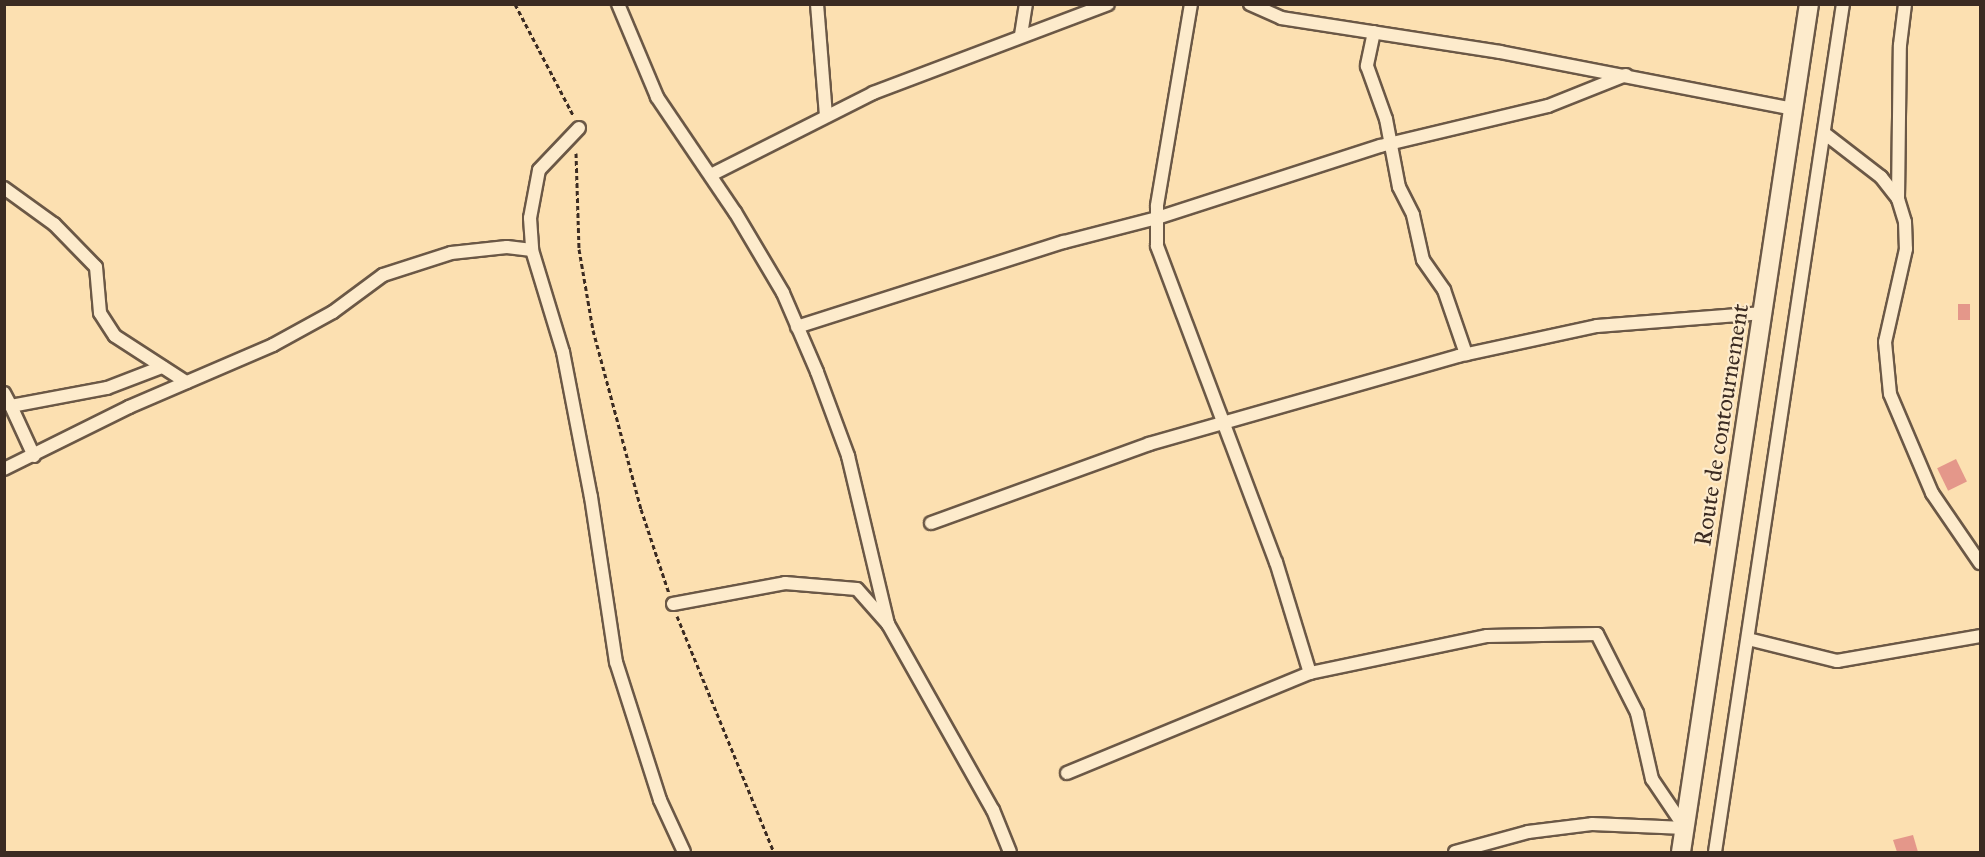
<!DOCTYPE html>
<html>
<head>
<meta charset="utf-8">
<style>
	body { margin:0 }
	#map { position:relative; width:1985px; height:857px; overflow:hidden; background:#fce0b1; font-family:"IM FELL Great Primer",serif }
	div>[style] { position:absolute }
	.building>* { inset:0; background:#e4978a; transform-origin:0 0 }
	.path>* { height:3px; margin-top:-1.5px; transform-origin:0; background:repeating-linear-gradient(90deg,#3b2b22 0 4.5px,transparent 0 7.5px) }
	.roads { filter:drop-shadow(2px 0 #6b5846) drop-shadow(-2px 0 #6b5846) drop-shadow(0 2px #6b5846) drop-shadow(0 -2px #6b5846) }
	.street>* { height:12px; margin:-6px; padding:0 6px; transform-origin:6px; border-radius:6px; background:#fdebcc }
	.secondary>* { height:18px; margin:-9px; padding:0 9px; transform-origin:9px; border-radius:9px; background:#fdebcc }
	span { translate:-50% -50%; white-space:nowrap; text-align:center; line-height:1.15; -webkit-text-stroke:4.5px #fdebcc; paint-order:stroke }
	.street-label { font-size:24px; color:#3b2b22 }
	.frame { position:absolute; inset:0; border:6px solid #3b2b22; pointer-events:none }
</style>
</head>
<body>
<div id="map">
	<div class="building">
		<i style="left:1970px;top:304px;width:16px;height:12px;rotate:90deg"></i>
		<i style="left:1956px;top:459px;width:25px;height:21px;rotate:64deg"></i>
		<i style="clip-path:polygon(1913px 835px,1918px 852px,1897px 852px,1893px 840px)"></i>
	</div>
	<div class="path">
		<i style="left:515px;top:4px;width:127px;rotate:62.4deg"></i>
		<i style="left:576px;top:153px;width:96px;rotate:88.2deg"></i>
		<i style="left:579px;top:249px;width:82px;rotate:80.2deg"></i>
		<i style="left:593px;top:330px;width:185px;rotate:75deg"></i>
		<i style="left:641px;top:509px;width:89px;rotate:71.6deg"></i>
		<i style="left:677px;top:616px;width:255px;rotate:67.7deg"></i>
	</div>
	<div class="roads">
		<div class="street">
			<i style="left:618px;top:4px;width:101px;rotate:67.2deg"></i>
			<i style="left:657px;top:97px;width:139px;rotate:55.9deg"></i>
			<i style="left:735px;top:212px;width:94px;rotate:59.3deg"></i>
			<i style="left:783px;top:293px;width:86px;rotate:66.7deg"></i>
			<i style="left:817px;top:372px;width:90px;rotate:69.7deg"></i>
			<i style="left:848px;top:456px;width:173px;rotate:76.6deg"></i>
			<i style="left:817px;top:4px;width:112px;rotate:85.4deg"></i>
			<i style="left:1191px;top:4px;width:205px;rotate:99.6deg"></i>
			<i style="left:1157px;top:206px;width:40px;rotate:90deg"></i>
			<i style="left:1157px;top:246px;width:338px;rotate:69.4deg"></i>
			<i style="left:1276px;top:562px;width:116px;rotate:73deg"></i>
			<i style="left:1250px;top:4px;width:34px;rotate:24deg"></i>
			<i style="left:1281px;top:18px;width:222px;rotate:8.8deg"></i>
			<i style="left:1500px;top:52px;width:299px;rotate:11deg"></i>
			<i style="left:1374px;top:32px;width:35px;rotate:102deg"></i>
			<i style="left:1367px;top:66px;width:56px;rotate:70.3deg"></i>
			<i style="left:1386px;top:119px;width:69px;rotate:79.2deg"></i>
			<i style="left:1399px;top:187px;width:31px;rotate:63deg"></i>
			<i style="left:1413px;top:215px;width:46px;rotate:77.5deg"></i>
			<i style="left:1423px;top:260px;width:37px;rotate:55deg"></i>
			<i style="left:1444px;top:290px;width:68px;rotate:71deg"></i>
			<i style="left:1021px;top:35px;width:31px;rotate:-81deg"></i>
			<i style="left:579px;top:128px;width:58px;rotate:133.6deg"></i>
			<i style="left:539px;top:170px;width:49px;rotate:100.6deg"></i>
			<i style="left:530px;top:218px;width:32px;rotate:86deg"></i>
			<i style="left:532px;top:250px;width:107px;rotate:73.1deg"></i>
			<i style="left:563px;top:352px;width:148px;rotate:79.1deg"></i>
			<i style="left:591px;top:497px;width:167px;rotate:81.4deg"></i>
			<i style="left:616px;top:662px;width:145px;rotate:72.3deg"></i>
			<i style="left:660px;top:800px;width:57px;rotate:65.2deg"></i>
			<i style="left:1824px;top:133px;width:72px;rotate:37.7deg"></i>
			<i style="left:1881px;top:177px;width:28px;rotate:52deg"></i>
			<i style="left:1898px;top:199px;width:24px;rotate:73deg"></i>
			<i style="left:1905px;top:222px;width:27px;rotate:88deg"></i>
			<i style="left:1906px;top:249px;width:95px;rotate:102.7deg"></i>
			<i style="left:1885px;top:342px;width:52px;rotate:84.5deg"></i>
			<i style="left:1890px;top:394px;width:108px;rotate:67deg"></i>
			<i style="left:1932px;top:493px;width:85px;rotate:55.6deg"></i>
			<i style="left:711px;top:175px;width:182px;rotate:-26.8deg"></i>
			<i style="left:873px;top:93px;width:251px;rotate:-20.7deg"></i>
			<i style="left:4px;top:188px;width:62px;rotate:35.8deg"></i>
			<i style="left:54px;top:224px;width:60px;rotate:45.7deg"></i>
			<i style="left:96px;top:267px;width:46px;rotate:85deg"></i>
			<i style="left:100px;top:313px;width:27px;rotate:57deg"></i>
			<i style="left:115px;top:336px;width:85px;rotate:32.9deg"></i>
			<i style="left:1898px;top:199px;width:154px;rotate:-89.3deg"></i>
			<i style="left:1900px;top:45px;width:41px;rotate:-83deg"></i>
			<i style="left:797px;top:327px;width:280px;rotate:-17.7deg"></i>
			<i style="left:1064px;top:242px;width:96px;rotate:-14.5deg"></i>
			<i style="left:1157px;top:218px;width:234px;rotate:-17.9deg"></i>
			<i style="left:1380px;top:146px;width:173px;rotate:-13.4deg"></i>
			<i style="left:1548px;top:106px;width:84px;rotate:-21.7deg"></i>
			<i style="left:4px;top:393px;width:15px;rotate:62deg"></i>
			<i style="left:11px;top:406px;width:98px;rotate:-10.6deg"></i>
			<i style="left:107px;top:388px;width:59px;rotate:-20.9deg"></i>
			<i style="left:11px;top:406px;width:55px;rotate:65.3deg"></i>
			<i style="left:4px;top:469px;width:140px;rotate:-26.4deg"></i>
			<i style="left:129px;top:407px;width:157px;rotate:-23.3deg"></i>
			<i style="left:273px;top:345px;width:68px;rotate:-28.8deg"></i>
			<i style="left:333px;top:312px;width:62px;rotate:-36.5deg"></i>
			<i style="left:383px;top:275px;width:71px;rotate:-17.9deg"></i>
			<i style="left:451px;top:253px;width:56px;rotate:-6.1deg"></i>
			<i style="left:507px;top:247px;width:25px;rotate:7deg"></i>
			<i style="left:931px;top:523px;width:232px;rotate:-19.9deg"></i>
			<i style="left:1149px;top:444px;width:321px;rotate:-15.9deg"></i>
			<i style="left:1458px;top:356px;width:142px;rotate:-12.2deg"></i>
			<i style="left:1597px;top:326px;width:167px;rotate:-4.5deg"></i>
			<i style="left:673px;top:604px;width:114px;rotate:-10.6deg"></i>
			<i style="left:785px;top:583px;width:72px;rotate:4.8deg"></i>
			<i style="left:857px;top:589px;width:47px;rotate:48.5deg"></i>
			<i style="left:888px;top:624px;width:214px;rotate:60.6deg"></i>
			<i style="left:993px;top:810px;width:45px;rotate:68deg"></i>
			<i style="left:1748px;top:639px;width:92px;rotate:13.9deg"></i>
			<i style="left:1837px;top:661px;width:145px;rotate:-9.9deg"></i>
			<i style="left:1067px;top:773px;width:263px;rotate:-22.4deg"></i>
			<i style="left:1310px;top:673px;width:181px;rotate:-11.8deg"></i>
			<i style="left:1487px;top:636px;width:110px;rotate:-1deg"></i>
			<i style="left:1597px;top:634px;width:89px;rotate:63.1deg"></i>
			<i style="left:1637px;top:713px;width:68px;rotate:77.2deg"></i>
			<i style="left:1652px;top:779px;width:59px;rotate:56deg"></i>
			<i style="left:1455px;top:852px;width:76px;rotate:-15.3deg"></i>
			<i style="left:1528px;top:832px;width:64px;rotate:-7.1deg"></i>
			<i style="left:1592px;top:824px;width:93px;rotate:2.5deg"></i>
			<i style="left:1715px;top:852px;width:858px;rotate:-81.42deg"></i>
		</div>
		<div class="secondary">
			<i style="left:1681px;top:852px;width:858px;rotate:-81.42deg"></i>
		</div>
	</div>
	<div class="street-label">
		<span style="left:1722px;top:425px;rotate:-81deg">Route de contournement</span>
	</div>
	<div class="frame"></div>
</div>
</body>
</html>
